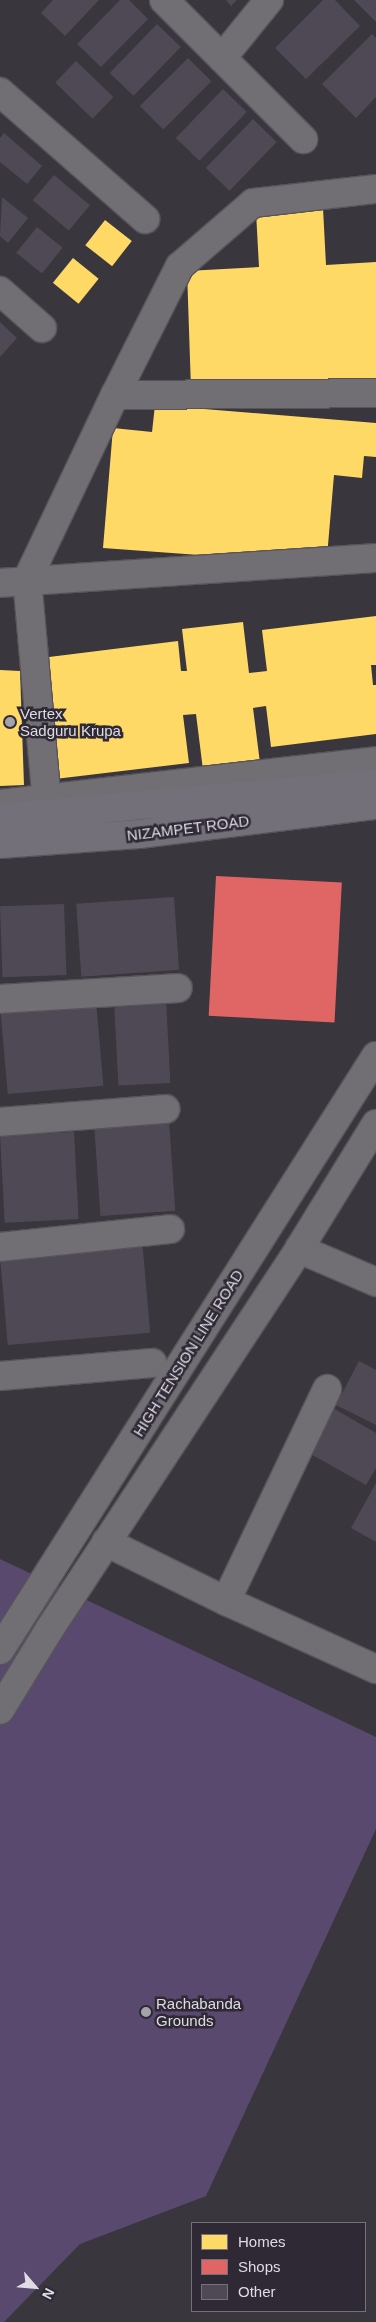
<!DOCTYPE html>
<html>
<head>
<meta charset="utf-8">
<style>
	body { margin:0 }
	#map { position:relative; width:376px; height:2322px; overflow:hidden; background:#39363d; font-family:Arial,sans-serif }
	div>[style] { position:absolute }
	.green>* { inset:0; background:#59496e }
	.homes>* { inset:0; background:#ffd966; transform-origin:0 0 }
	.shops>* { inset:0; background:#e06666; transform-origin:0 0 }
	.building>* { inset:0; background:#4f4956; transform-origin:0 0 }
	.roads { filter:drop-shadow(1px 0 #56545a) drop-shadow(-1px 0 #56545a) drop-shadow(0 1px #56545a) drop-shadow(0 -1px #56545a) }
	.street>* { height:28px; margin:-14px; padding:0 14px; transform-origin:14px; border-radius:14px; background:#716f74 }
	.secondary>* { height:28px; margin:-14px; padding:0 14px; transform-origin:14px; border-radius:14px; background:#716f74 }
	.primary>* { height:28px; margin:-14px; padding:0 14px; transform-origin:14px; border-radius:14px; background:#74707a }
	.dots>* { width:14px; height:14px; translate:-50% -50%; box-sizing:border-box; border:2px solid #2e2935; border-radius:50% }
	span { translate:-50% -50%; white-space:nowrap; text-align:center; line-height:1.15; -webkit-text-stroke:5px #2e2935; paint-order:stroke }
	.poi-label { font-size:15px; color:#dfdce4 }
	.left { translate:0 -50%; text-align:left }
	.street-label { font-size:15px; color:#dfdce4 }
	.legend { position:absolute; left:191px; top:2222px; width:175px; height:90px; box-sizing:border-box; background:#2e2935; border:1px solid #75717b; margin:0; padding:6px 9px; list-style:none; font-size:15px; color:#dfdce4 }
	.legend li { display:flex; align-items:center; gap:10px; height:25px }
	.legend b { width:25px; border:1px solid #75717b }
	.north { position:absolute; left:10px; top:2262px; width:50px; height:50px; -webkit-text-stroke:4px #2e2935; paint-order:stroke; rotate:117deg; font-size:14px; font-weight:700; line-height:20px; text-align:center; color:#dfdce4 }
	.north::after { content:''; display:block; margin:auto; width:18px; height:22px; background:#dfdce4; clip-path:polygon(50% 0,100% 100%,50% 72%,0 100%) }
</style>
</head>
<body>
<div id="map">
	<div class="green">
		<i style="clip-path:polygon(0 1559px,376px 1737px,376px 1829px,206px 2196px,80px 2244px,4px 2322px,0 2322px)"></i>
	</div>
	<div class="homes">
		<i style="clip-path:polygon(323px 208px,326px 265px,376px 262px,376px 382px,191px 389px,187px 271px,259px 267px,256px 212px)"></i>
		<i style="left:105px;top:220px;width:34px;height:32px;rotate:38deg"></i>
		<i style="left:73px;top:258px;width:33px;height:32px;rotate:39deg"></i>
		<i style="clip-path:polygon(155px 405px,376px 423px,376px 457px,364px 456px,362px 478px,334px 475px,327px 557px,254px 551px,254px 559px,103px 548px,113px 428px,152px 432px)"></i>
		<i style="clip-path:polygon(376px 616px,376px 665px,371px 665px,373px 685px,376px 685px,376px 734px,271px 747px,266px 706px,253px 708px,260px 763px,203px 770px,196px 714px,183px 715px,189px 763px,55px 779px,41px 658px,178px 641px,181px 671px,187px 671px,182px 629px,243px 622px,249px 673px,267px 671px,262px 630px)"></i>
		<i style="clip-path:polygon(0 670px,20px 671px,24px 785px,0 786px)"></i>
	</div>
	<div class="shops">
		<i style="left:216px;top:876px;width:126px;height:140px;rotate:3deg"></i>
	</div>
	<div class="building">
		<i style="clip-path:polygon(53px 0,99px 0,65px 36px,41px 13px)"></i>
		<i style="clip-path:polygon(120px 0,129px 0,148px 19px,101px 67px,77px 44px)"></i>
		<i style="clip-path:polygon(226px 0,237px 0,231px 6px)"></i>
		<i style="clip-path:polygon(323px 0,335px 0,360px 26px,306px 79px,275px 48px)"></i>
		<i style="clip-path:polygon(354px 0,376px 0,376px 22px)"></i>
		<i style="left:157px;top:24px;width:33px;height:68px;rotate:44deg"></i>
		<i style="clip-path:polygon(372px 34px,376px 38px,376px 97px,356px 118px,322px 84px)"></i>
		<i style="left:188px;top:58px;width:33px;height:68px;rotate:45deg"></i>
		<i style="left:76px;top:61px;width:52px;height:30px;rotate:44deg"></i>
		<i style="left:223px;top:89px;width:33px;height:68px;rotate:44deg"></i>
		<i style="left:253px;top:119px;width:33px;height:68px;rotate:44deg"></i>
		<i style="clip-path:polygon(4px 133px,42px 166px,27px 184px,0 162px,0 138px)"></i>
		<i style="left:54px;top:175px;width:47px;height:33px;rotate:40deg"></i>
		<i style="clip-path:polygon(2px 197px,28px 218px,8px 243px,0 236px)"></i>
		<i style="left:37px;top:227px;width:33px;height:33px;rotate:39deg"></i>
		<i style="clip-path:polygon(0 322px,17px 338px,0 357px)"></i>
		<i style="left:174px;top:897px;width:73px;height:98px;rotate:86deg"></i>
		<i style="left:64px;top:904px;width:71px;height:64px;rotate:88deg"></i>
		<i style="left:166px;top:999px;width:84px;height:52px;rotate:87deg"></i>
		<i style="left:96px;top:1001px;width:85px;height:96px;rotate:85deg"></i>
		<i style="left:169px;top:1121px;width:90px;height:75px;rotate:86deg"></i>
		<i style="left:74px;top:1132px;width:87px;height:74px;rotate:87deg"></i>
		<i style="left:142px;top:1239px;width:94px;height:143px;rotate:85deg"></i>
		<i style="clip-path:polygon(359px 1361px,376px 1370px,376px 1425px,336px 1405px)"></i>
		<i style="clip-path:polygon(331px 1407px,376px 1433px,376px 1468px,366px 1485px,307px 1452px)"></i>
		<i style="clip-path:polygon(376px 1483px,376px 1542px,351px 1528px)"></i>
	</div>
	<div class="roads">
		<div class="street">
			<i style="left:164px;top:0;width:197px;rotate:45deg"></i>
			<i style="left:222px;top:58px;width:75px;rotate:-51deg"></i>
			<i style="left:0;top:92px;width:193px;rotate:41.2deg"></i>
			<i style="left:0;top:291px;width:56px;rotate:41.4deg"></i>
			<i style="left:115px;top:395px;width:144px;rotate:-63.3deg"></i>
			<i style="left:180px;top:266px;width:96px;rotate:-40.8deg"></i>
			<i style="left:253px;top:203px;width:124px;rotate:-6.5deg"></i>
			<i style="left:0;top:583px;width:377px;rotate:-3.8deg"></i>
			<i style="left:0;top:804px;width:378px;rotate:-6.5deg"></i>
			<i style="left:48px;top:814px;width:235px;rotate:-95.1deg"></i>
			<i style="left:27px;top:580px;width:205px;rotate:-64.6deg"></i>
			<i style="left:115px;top:395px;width:261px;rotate:-0.4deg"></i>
			<i style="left:0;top:999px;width:178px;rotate:-3.5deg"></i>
			<i style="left:0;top:1122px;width:166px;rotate:-4.5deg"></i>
			<i style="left:0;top:1247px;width:171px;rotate:-6deg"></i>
			<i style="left:299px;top:1249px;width:84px;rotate:23.2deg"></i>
			<i style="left:0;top:1376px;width:153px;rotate:-4.9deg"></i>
			<i style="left:106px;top:1542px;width:134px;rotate:26.2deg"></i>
			<i style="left:226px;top:1601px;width:165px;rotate:24.4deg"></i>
			<i style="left:226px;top:1601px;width:235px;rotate:-64.5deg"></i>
		</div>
		<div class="secondary">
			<i style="left:0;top:1650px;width:703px;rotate:-57.67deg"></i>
			<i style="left:0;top:1710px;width:94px;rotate:-58.5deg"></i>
			<i style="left:49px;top:1630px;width:456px;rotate:-56.7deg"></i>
			<i style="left:299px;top:1249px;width:147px;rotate:-58.4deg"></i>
		</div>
		<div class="primary">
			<i style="left:0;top:818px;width:378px;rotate:-5.2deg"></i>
			<i style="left:0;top:844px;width:139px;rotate:-4.1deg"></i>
			<i style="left:139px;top:834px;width:239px;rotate:-7deg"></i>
		</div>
	</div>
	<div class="dots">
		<i style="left:10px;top:722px;background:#a5a2aa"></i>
		<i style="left:146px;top:2012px;background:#a5a2aa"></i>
	</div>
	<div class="poi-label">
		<span class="left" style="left:20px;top:722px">Vertex<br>Sadguru Krupa</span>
		<span class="left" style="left:156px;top:2012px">Rachabanda<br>Grounds</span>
	</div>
	<div class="street-label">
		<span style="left:188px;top:828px;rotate:-7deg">NIZAMPET ROAD</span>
		<span style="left:188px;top:1353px;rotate:-58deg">HIGH TENSION LINE ROAD</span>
	</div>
	<ul class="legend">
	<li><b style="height:14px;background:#ffd966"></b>Homes</li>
	<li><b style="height:14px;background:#e06666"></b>Shops</li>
	<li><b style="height:14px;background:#4f4956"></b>Other</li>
	</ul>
	<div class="north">N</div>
</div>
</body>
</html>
